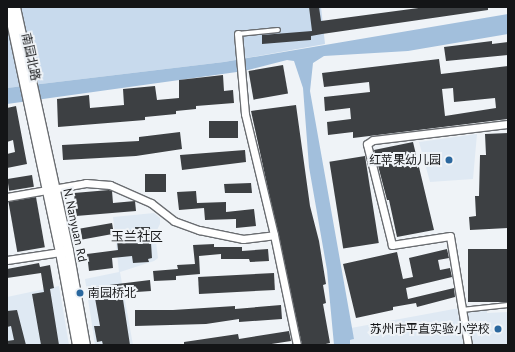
<!DOCTYPE html>
<html>
<head>
<meta charset="utf-8">
<style>
	body { margin:0 }
	#map { position:relative; width:515px; height:352px; overflow:hidden; background:#eff3f7; font-family:"PT Sans","Noto Sans SC",sans-serif }
	div>[style] { position:absolute }
	.built>* { inset:0; background:#dfe9f3 }
	.green>* { inset:0; background:#c8daed }
	.water>* { inset:0; background:#a2bfdc }
	.building>* { inset:0; background:#3d4043; transform-origin:0 0 }
	.roads { filter:drop-shadow(1px 0 #6a6d71) drop-shadow(-1px 0 #6a6d71) drop-shadow(0 1px #6a6d71) drop-shadow(0 -1px #6a6d71) }
	.lane>* { height:3.5px; margin:-1.75px; padding:0 1.75px; transform-origin:1.75px; border-radius:1.75px; background:#fff }
	.street>* { height:7px; margin:-3.5px; padding:0 3.5px; transform-origin:3.5px; border-radius:3.5px; background:#fff }
	.secondary>* { height:9px; margin:-4.5px; padding:0 4.5px; transform-origin:4.5px; border-radius:4.5px; background:#fff }
	.dots>* { width:11px; height:11px; translate:-50% -50%; box-sizing:border-box; border:2px solid #eff3f7; border-radius:50% }
	span { translate:-50% -50%; white-space:nowrap; text-align:center; line-height:1.15; -webkit-text-stroke:4px #eff3f7; paint-order:stroke }
	.street-label { font-size:12px; color:#141517 }
	.poi-label { font-size:12px; color:#141517 }
	.right { translate:-100% -50%; text-align:right }
	.left { translate:0 -50%; text-align:left }
	.neighbourhood-label { font-size:13px; color:#141517 }
	.frame { position:absolute; inset:0; border:8px solid #141517; pointer-events:none }
</style>
</head>
<body>
<div id="map">
	<div class="built">
		<i style="clip-path:polygon(477px 134px,473px 179px,430px 182px,419px 142px)"></i>
		<i style="clip-path:polygon(154px 213px,160px 218px,160px 224px,155px 234px,158px 258px,154px 261px,120px 272px,133px 345px,95px 345px,85px 279px,119px 272px,113px 217px)"></i>
		<i style="clip-path:polygon(59px 286px,69px 345px,7px 345px,7px 297px)"></i>
		<i style="clip-path:polygon(487px 308px,487px 313px,508px 312px,508px 345px,350px 345px,350px 340px,354px 339px,351px 328px,454px 309px)"></i>
	</div>
	<div class="green">
		<i style="clip-path:polygon(15px 7px,321px 7px,325px 44px,224px 62px,7px 88px,7px 9px)"></i>
	</div>
	<div class="water">
		<i style="clip-path:polygon(508px 14px,508px 34px,408px 51px,324px 56px,313px 63px,310px 91px,354px 339px,350px 340px,350px 345px,334px 345px,327px 270px,309px 167px,303px 88px,294px 61px,287px 60px,244px 71px,7px 104px,7px 88px,224px 62px)"></i>
	</div>
	<div class="building">
		<i style="clip-path:polygon(309px 7px,319px 7px,321px 21px,426px 7px,488px 7px,488px 10px,322px 34px,311px 36px,311px 40px,262px 44px,262px 35px,312px 31px)"></i>
		<i style="clip-path:polygon(492px 41px,492px 44px,508px 42px,508px 55px,446px 61px,444px 47px)"></i>
		<i style="clip-path:polygon(evenodd,439px 59px,441px 74px,508px 66px,508px 119px,353px 138px,353px 132px,328px 135px,327px 122px,351px 119px,350px 108px,325px 111px,324px 97px,370px 92px,369px 82px,324px 87px,322px 73px,439px 59px,453px 88px,454px 102px,495px 98px,496px 108px,445px 116px,442px 89px,453px 88px)"></i>
		<i style="left:283px;top:65px;width:29px;height:35px;rotate:80deg"></i>
		<i style="clip-path:polygon(223px 75px,224px 91px,233px 90px,234px 103px,196px 106px,196px 109px,176px 111px,176px 114px,145px 117px,145px 120px,58px 127px,57px 99px,89px 95px,90px 108px,124px 105px,123px 89px,155px 86px,157px 100px,179px 98px,179px 80px)"></i>
		<i style="clip-path:polygon(296px 105px,310px 206px,319px 241px,326px 284px,323px 285px,326px 303px,323px 304px,330px 343px,321px 345px,302px 345px,251px 111px)"></i>
		<i style="clip-path:polygon(16px 106px,27px 164px,7px 168px,7px 154px,15px 152px,13px 140px,7px 142px,7px 108px)"></i>
		<i style="left:209px;top:121px;width:29px;height:17px"></i>
		<i style="clip-path:polygon(180px 132px,182px 149px,136px 156px,63px 160px,62px 145px,139px 141px,139px 137px)"></i>
		<i style="clip-path:polygon(508px 133px,508px 228px,470px 230px,469px 217px,476px 216px,475px 196px,479px 196px,480px 155px,486px 155px,485px 134px)"></i>
		<i style="clip-path:polygon(413px 142px,434px 230px,397px 237px,389px 200px,387px 200px,374px 150px)"></i>
		<i style="clip-path:polygon(245px 150px,246px 162px,182px 170px,180px 155px)"></i>
		<i style="left:365px;top:156px;width:88px;height:36px;rotate:81deg"></i>
		<i style="left:145px;top:174px;width:21px;height:18px"></i>
		<i style="left:32px;top:175px;width:12px;height:25px;rotate:81deg"></i>
		<i style="clip-path:polygon(251px 183px,252px 193px,225px 193px,224px 184px)"></i>
		<i style="clip-path:polygon(109px 190px,112px 191px,113px 203px,135px 201px,136px 211px,76px 216px,74px 193px)"></i>
		<i style="clip-path:polygon(196px 191px,197px 203px,226px 202px,226px 212px,254px 209px,256px 226px,236px 228px,236px 219px,205px 220px,204px 208px,179px 210px,177px 192px)"></i>
		<i style="left:36px;top:197px;width:51px;height:28px;rotate:80deg"></i>
		<i style="left:112px;top:223px;width:11px;height:32px;rotate:80deg"></i>
		<i style="clip-path:polygon(135px 227px,150px 227px,152px 258px,148px 259px,149px 262px,133px 263px,132px 256px,112px 258px,113px 268px,89px 271px,87px 254px,118px 250px,117px 241px,125px 240px,127px 231px,135px 230px)"></i>
		<i style="clip-path:polygon(214px 244px,214px 247px,242px 247px,242px 251px,268px 249px,269px 261px,250px 262px,249px 259px,221px 259px,221px 254px,199px 256px,200px 274px,176px 276px,176px 280px,154px 281px,153px 271px,178px 269px,177px 265px,195px 264px,193px 245px)"></i>
		<i style="clip-path:polygon(447px 249px,449px 258px,438px 260px,440px 270px,450px 268px,452px 277px,406px 288px,408px 299px,454px 288px,455px 297px,417px 307px,416px 303px,393px 307px,393px 310px,356px 318px,343px 264px,397px 252px,403px 279px,413px 277px,409px 258px)"></i>
		<i style="left:508px;top:249px;width:53px;height:40px;rotate:90deg"></i>
		<i style="clip-path:polygon(39px 263px,40px 267px,50px 265px,54px 288px,50px 289px,59px 345px,41px 345px,32px 294px,44px 292px,41px 273px,7px 278px,7px 269px)"></i>
		<i style="left:274px;top:273px;width:17px;height:76px;rotate:87deg"></i>
		<i style="clip-path:polygon(150px 280px,151px 291px,122px 293px,130px 345px,103px 345px,102px 341px,97px 342px,94px 326px,100px 326px,93px 287px)"></i>
		<i style="clip-path:polygon(281px 305px,282px 319px,239px 322px,239px 319px,206px 324px,135px 326px,135px 310px,173px 310px,235px 306px,235px 309px)"></i>
		<i style="clip-path:polygon(17px 310px,26px 345px,7px 345px,7px 341px,14px 340px,11px 326px,7px 327px,7px 311px)"></i>
		<i style="clip-path:polygon(289px 331px,291px 341px,265px 345px,184px 345px,184px 342px,238px 334px,239px 339px)"></i>
	</div>
	<div class="roads">
		<div class="lane">
			<i style="left:238px;top:34px;width:40px;rotate:-5.7deg"></i>
			<i style="left:462px;top:310px;width:46px;rotate:-6.2deg"></i>
		</div>
		<div class="street">
			<i style="left:238px;top:34px;width:80px;rotate:85deg"></i>
			<i style="left:245px;top:114px;width:124px;rotate:76.5deg"></i>
			<i style="left:7px;top:197px;width:80px;rotate:-10deg"></i>
			<i style="left:86px;top:183px;width:24px;rotate:5deg"></i>
			<i style="left:110px;top:185px;width:45px;rotate:23.7deg"></i>
			<i style="left:151px;top:203px;width:29px;rotate:38deg"></i>
			<i style="left:174px;top:221px;width:27px;rotate:20deg"></i>
			<i style="left:199px;top:230px;width:45px;rotate:11.6deg"></i>
			<i style="left:243px;top:239px;width:31px;rotate:-7deg"></i>
			<i style="left:274px;top:235px;width:112px;rotate:78.2deg"></i>
			<i style="left:7px;top:260px;width:54px;rotate:-8.6deg"></i>
			<i style="left:468px;top:345px;width:110px;rotate:-99.4deg"></i>
			<i style="left:450px;top:236px;width:59px;rotate:171.2deg"></i>
			<i style="left:392px;top:245px;width:104px;rotate:-103.9deg"></i>
			<i style="left:367px;top:144px;width:7px;rotate:-34deg"></i>
			<i style="left:373px;top:140px;width:136px;rotate:-6.8deg"></i>
		</div>
		<div class="secondary">
			<i style="left:8px;top:7px;width:250px;rotate:78deg"></i>
			<i style="left:60px;top:252px;width:95px;rotate:79.6deg"></i>
			<i style="left:15px;top:7px;width:249px;rotate:77.7deg"></i>
			<i style="left:68px;top:250px;width:97px;rotate:79.9deg"></i>
		</div>
	</div>
	<div class="dots">
		<i style="left:449px;top:160px;background:#2a679e"></i>
		<i style="left:80px;top:293px;background:#2a679e"></i>
		<i style="left:498px;top:329px;background:#2a679e"></i>
	</div>
	<div class="street-label">
		<span style="left:31px;top:57px;rotate:78deg">南园北路</span>
		<span style="left:75px;top:225px;rotate:78deg">N. Nanyuan Rd</span>
	</div>
	<div class="poi-label">
		<span class="right" style="left:441px;top:160px">红苹果幼儿园</span>
		<span class="left" style="left:88px;top:293px">南园桥北</span>
		<span class="right" style="left:490px;top:329px">苏州市平直实验小学校</span>
	</div>
	<div class="neighbourhood-label">
		<span style="left:137px;top:237px">玉兰社区</span>
	</div>
	<div class="frame"></div>
</div>
</body>
</html>
